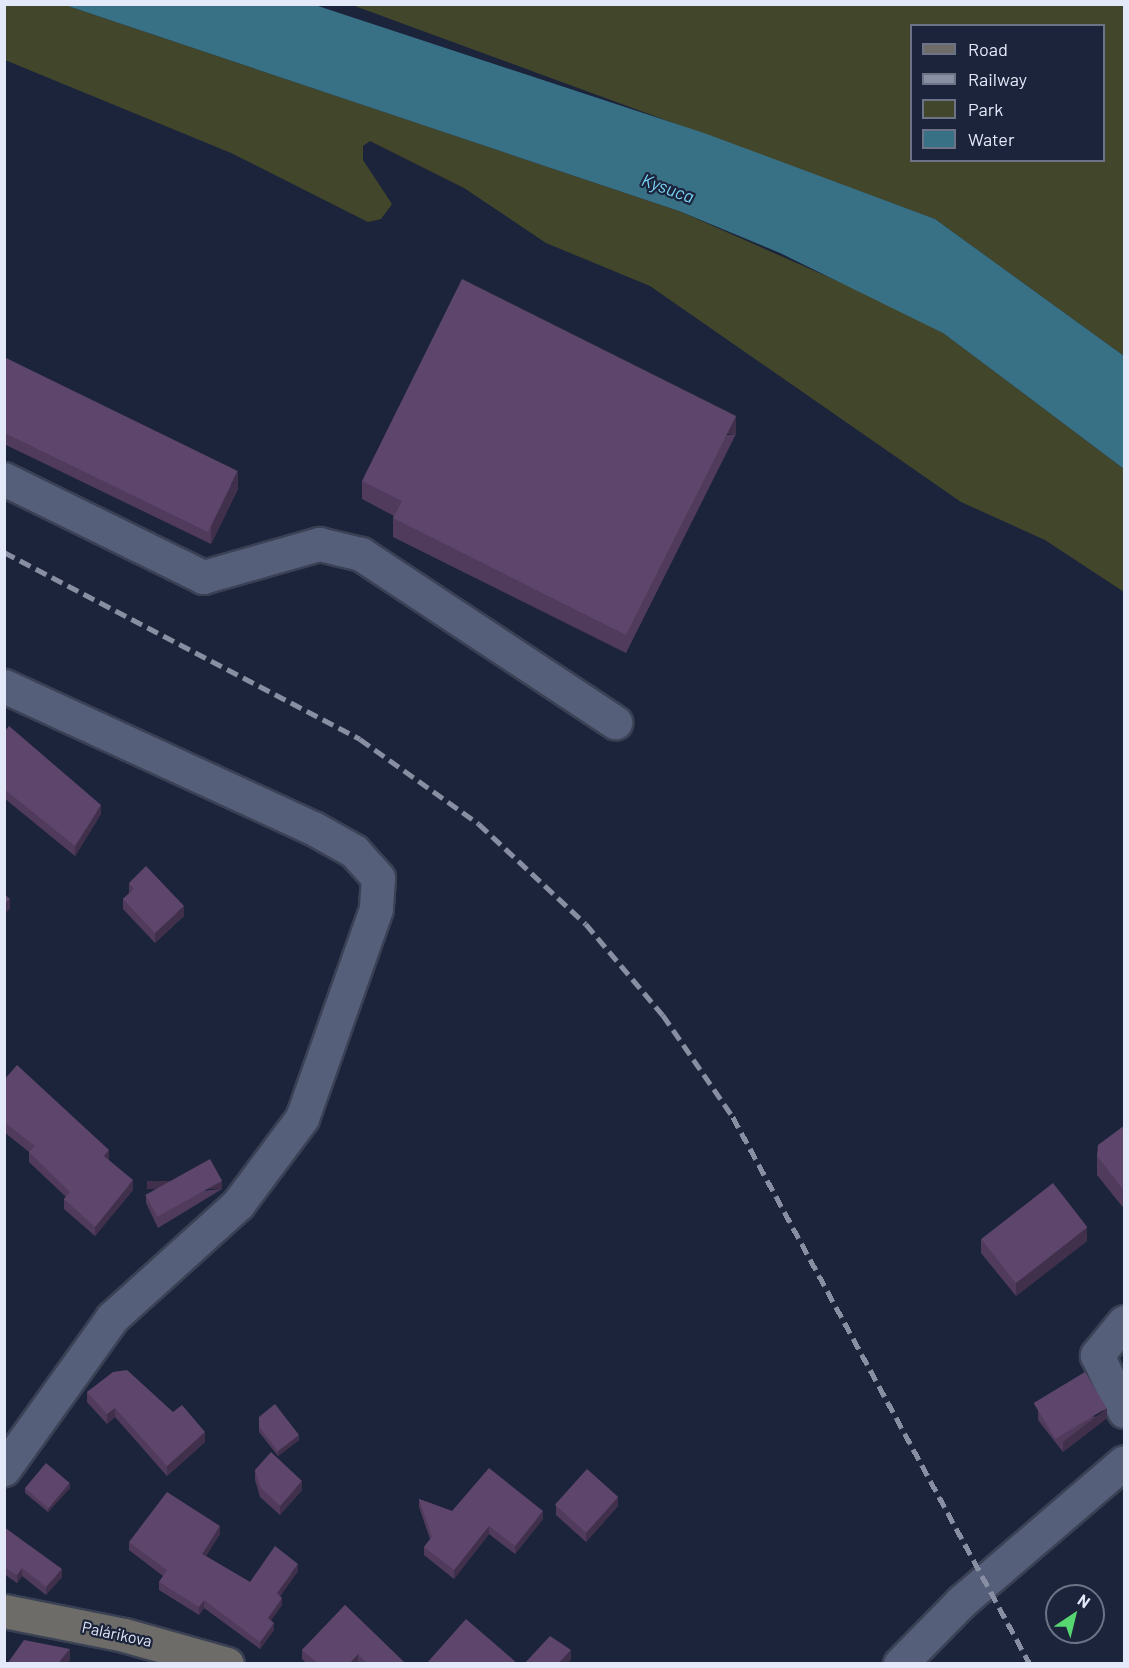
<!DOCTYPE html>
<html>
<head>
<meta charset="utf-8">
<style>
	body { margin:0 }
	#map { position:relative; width:1129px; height:1668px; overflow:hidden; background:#1c243b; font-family:Barlow,sans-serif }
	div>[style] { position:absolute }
	.green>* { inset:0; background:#42462a }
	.water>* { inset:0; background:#387186 }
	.roads { filter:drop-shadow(2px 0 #3b4155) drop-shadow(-2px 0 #3b4155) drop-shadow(0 2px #3b4155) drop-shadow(0 -2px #3b4155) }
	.street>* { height:33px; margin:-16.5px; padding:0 16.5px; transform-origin:16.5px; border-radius:16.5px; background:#555f7a }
	.secondary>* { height:33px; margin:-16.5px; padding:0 16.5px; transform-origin:16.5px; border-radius:16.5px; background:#6d6c68 }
	.rail>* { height:4.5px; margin-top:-2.25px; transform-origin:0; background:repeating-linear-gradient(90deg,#888fa2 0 12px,transparent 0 18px) }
	.wall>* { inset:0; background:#503b5c }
	.shaded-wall>* { inset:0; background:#41304b; transform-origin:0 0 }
	.building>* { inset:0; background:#5d456b; transform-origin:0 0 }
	span { translate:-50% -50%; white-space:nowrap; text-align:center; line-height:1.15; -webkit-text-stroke:4.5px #1c243b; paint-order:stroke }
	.street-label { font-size:16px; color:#e3e9f9 }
	.water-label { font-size:18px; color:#79d4f6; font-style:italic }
	.frame { position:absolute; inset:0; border:6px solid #e3e9f9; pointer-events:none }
	.legend { position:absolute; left:910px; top:24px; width:195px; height:138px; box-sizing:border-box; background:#1c243b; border:2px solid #6c7387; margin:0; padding:8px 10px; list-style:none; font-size:18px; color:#e3e9f9 }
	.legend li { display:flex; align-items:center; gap:12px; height:30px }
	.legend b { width:30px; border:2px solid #6c7387 }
	.north { position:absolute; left:1045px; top:1584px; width:60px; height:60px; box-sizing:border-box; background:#1c243b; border:2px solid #6c7387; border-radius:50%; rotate:35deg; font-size:16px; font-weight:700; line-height:24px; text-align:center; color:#e3e9f9 }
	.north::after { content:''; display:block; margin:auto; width:21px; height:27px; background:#57d570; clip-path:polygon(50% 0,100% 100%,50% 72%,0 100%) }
</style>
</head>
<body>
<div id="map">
	<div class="green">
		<i style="clip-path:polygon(4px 5px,65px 5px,679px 211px,894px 306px,943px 333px,1124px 469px,1124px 592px,1045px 540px,961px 502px,650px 286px,546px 243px,464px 188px,370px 141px,363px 146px,363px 160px,392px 204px,381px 219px,368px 222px,231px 153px,5px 60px)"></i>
		<i style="clip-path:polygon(evenodd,352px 5px,1124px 5px,1124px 356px,935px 219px,352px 5px,912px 26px,1104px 26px,1104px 160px,912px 160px,912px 26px)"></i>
	</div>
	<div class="water">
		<i style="clip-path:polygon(65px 5px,315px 5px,704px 133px,935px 219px,1124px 356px,1124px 469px,943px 333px,780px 253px,679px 211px)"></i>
	</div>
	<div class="roads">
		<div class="street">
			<i style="left:4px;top:479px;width:222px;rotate:26.2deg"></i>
			<i style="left:203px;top:577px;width:121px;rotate:-15.9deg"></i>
			<i style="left:319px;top:544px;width:43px;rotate:13.4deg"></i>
			<i style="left:361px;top:554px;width:305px;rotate:33.5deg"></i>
			<i style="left:4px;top:686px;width:340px;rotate:24.7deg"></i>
			<i style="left:313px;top:828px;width:47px;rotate:29.3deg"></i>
			<i style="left:354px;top:851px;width:36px;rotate:48deg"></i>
			<i style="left:378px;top:878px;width:31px;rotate:94deg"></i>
			<i style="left:376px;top:909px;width:222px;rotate:109.5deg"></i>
			<i style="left:302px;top:1118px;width:107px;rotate:126.7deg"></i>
			<i style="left:238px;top:1204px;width:170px;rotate:137.9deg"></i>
			<i style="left:112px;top:1318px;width:186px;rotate:125.6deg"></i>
			<i style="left:1124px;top:1322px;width:43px;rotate:129.3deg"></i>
			<i style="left:1097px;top:1355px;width:62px;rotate:64.3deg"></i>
			<i style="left:900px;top:1664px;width:88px;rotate:-45.5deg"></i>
			<i style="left:962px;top:1601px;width:213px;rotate:-40.6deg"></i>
		</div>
		<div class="secondary">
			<i style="left:4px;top:1611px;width:122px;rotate:11.3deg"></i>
			<i style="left:124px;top:1635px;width:107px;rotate:15.7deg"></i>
		</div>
	</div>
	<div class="rail">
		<i style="left:4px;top:552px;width:402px;rotate:27.7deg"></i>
		<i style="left:360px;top:739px;width:146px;rotate:35.5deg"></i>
		<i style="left:479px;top:824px;width:146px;rotate:43.1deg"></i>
		<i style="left:586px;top:924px;width:119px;rotate:49.8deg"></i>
		<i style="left:663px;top:1015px;width:124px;rotate:55.5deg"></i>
		<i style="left:733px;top:1117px;width:622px;rotate:61.5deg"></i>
	</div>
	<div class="wall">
		<i style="clip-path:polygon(4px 357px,238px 489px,211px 544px,4px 444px)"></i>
		<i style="clip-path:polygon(736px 434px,626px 653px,393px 537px,393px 518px,394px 516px,362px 499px,362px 481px)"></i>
		<i style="clip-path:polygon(4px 732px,101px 814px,75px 856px,4px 798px)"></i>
		<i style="clip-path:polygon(129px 883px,184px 916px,155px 943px,123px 909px,123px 899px,129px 893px)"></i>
		<i style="clip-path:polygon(4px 1080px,109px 1160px,133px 1190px,95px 1236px,64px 1209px,64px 1199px,66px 1197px,29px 1162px,29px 1152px,4px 1132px)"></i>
		<i style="clip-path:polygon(1125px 1125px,1125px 1210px,1097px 1175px,1097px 1156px)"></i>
		<i style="clip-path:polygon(222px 1189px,158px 1228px,146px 1203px,146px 1196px)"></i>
		<i style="clip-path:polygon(981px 1239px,1087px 1241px,1016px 1296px,981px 1253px)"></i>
		<i style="clip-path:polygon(87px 1392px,173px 1412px,205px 1442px,167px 1476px,115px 1417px,107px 1424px,87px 1402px)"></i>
		<i style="clip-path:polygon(1038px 1410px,1107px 1418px,1063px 1452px,1038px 1420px)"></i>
		<i style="clip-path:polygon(259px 1417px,299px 1440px,278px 1456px,259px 1432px)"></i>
		<i style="clip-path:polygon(255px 1470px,302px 1490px,280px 1515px,260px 1497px,255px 1480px)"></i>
		<i style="clip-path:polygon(25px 1488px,70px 1488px,48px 1512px,25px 1493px)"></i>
		<i style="clip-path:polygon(419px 1499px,452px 1511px,543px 1519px,515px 1554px,489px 1534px,454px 1579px,424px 1555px,424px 1547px,430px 1539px,419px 1507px)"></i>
		<i style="clip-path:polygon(556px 1505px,618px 1506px,586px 1542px,556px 1515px)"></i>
		<i style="clip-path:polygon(4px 1527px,62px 1577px,46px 1595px,22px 1576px,17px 1583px,4px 1574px)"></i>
		<i style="clip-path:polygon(220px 1534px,206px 1556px,250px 1582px,298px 1571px,280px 1596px,282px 1605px,271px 1620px,274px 1630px,260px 1649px,204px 1608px,199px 1615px,159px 1590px,159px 1582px,163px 1576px,129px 1550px,129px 1542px)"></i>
		<i style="clip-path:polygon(345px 1605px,406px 1664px,307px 1664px,302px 1659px,302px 1650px)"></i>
	</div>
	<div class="shaded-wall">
		<i style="left:736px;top:416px;width:18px;height:245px;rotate:90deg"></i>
		<i style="clip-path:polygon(238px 471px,238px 489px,211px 544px,211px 526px)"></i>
		<i style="clip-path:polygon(101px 805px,101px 814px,75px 856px,75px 846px)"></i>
		<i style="clip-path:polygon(10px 899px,10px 909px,4px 914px,4px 904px)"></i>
		<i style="clip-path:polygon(184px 906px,184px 916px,155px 943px,155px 933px)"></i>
		<i style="clip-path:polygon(6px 974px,6px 983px,4px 986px,4px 976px)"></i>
		<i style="clip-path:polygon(109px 1150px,109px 1160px,104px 1156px)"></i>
		<i style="clip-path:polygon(133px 1180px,133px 1190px,95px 1236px,95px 1227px)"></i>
		<i style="left:222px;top:1181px;width:8px;height:75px;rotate:90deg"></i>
		<i style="clip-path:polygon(1087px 1227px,1087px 1241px,1016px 1296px,1016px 1282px)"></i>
		<i style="clip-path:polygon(115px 1408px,115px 1417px,107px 1424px,107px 1414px)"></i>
		<i style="clip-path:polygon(1107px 1408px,1107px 1418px,1063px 1452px,1063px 1442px)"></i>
		<i style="clip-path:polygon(205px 1432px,205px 1442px,167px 1476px,167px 1466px)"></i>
		<i style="clip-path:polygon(299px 1435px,299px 1440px,278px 1456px,278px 1451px)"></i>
		<i style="clip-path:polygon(302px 1481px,302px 1490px,280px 1515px,280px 1506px)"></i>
		<i style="clip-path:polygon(70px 1483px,70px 1488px,48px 1512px,48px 1507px)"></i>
		<i style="clip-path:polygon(618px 1497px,618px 1506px,586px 1542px,586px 1532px)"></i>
		<i style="clip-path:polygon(543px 1511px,543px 1519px,515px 1554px,515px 1546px)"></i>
		<i style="clip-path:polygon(220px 1526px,220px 1534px,202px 1561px,202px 1554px)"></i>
		<i style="clip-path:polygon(489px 1526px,489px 1534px,454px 1579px,454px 1570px)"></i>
		<i style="clip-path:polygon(298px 1564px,298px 1571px,277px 1601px,277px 1593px)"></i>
		<i style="clip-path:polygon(22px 1568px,22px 1576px,17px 1583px,17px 1575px)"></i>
		<i style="clip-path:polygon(62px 1569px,62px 1577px,46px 1595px,46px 1587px)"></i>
		<i style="clip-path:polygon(282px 1598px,282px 1605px,268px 1625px,268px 1618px)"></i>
		<i style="clip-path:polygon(204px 1600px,204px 1608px,199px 1615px,199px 1607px)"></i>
		<i style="clip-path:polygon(274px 1623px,274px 1630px,260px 1649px,260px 1642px)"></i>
		<i style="clip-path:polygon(70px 1649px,70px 1660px,67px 1664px,60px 1664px,60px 1661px)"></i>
		<i style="clip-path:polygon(571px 1650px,571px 1660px,567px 1664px,558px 1664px)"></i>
		<i style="clip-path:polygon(358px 1654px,358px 1663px,349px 1664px)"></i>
	</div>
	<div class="building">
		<i style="clip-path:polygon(462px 279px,736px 416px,626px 635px,393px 518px,402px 501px,362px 481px)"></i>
		<i style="left:4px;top:357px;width:260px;height:68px;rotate:26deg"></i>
		<i style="clip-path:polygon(9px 726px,101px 805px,75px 846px,4px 789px,4px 732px)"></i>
		<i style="clip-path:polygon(146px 866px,184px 906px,155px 933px,123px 899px,134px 889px,129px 883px)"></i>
		<i style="clip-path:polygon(4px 894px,10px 899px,4px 904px)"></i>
		<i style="clip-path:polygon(17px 1065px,109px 1150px,104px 1156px,133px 1180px,95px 1227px,64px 1199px,70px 1192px,29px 1152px,35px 1146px,4px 1122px,4px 1080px)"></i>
		<i style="clip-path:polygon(1125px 1125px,1125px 1192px,1097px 1156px,1098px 1145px)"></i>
		<i style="left:210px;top:1159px;width:25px;height:74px;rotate:61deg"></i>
		<i style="left:1053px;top:1183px;width:56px;height:91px;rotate:52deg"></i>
		<i style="clip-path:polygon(127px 1370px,173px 1412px,182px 1405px,205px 1432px,167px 1466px,115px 1408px,107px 1414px,87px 1392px,113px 1372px)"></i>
		<i style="left:1085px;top:1372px;width:42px;height:60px;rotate:59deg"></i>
		<i style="clip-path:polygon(275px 1404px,299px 1435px,278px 1451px,259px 1427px,259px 1417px)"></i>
		<i style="clip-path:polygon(271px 1452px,302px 1481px,280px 1506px,260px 1487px,255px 1470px)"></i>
		<i style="left:46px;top:1463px;width:31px;height:33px;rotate:40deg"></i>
		<i style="clip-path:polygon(489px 1468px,543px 1511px,515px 1546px,489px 1526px,454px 1570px,424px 1547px,432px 1537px,419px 1499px,452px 1511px)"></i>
		<i style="left:587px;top:1469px;width:42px;height:48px;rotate:42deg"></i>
		<i style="clip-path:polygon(167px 1492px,220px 1526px,202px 1554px,250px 1582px,275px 1546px,298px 1564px,277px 1593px,282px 1598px,268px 1618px,274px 1623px,260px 1642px,204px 1600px,199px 1607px,159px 1582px,167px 1570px,129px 1542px)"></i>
		<i style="clip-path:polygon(4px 1527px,62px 1569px,46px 1587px,22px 1568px,17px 1575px,4px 1567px)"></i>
		<i style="clip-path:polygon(345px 1605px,406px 1664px,368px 1664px,358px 1654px,349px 1664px,319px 1664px,302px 1650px)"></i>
		<i style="clip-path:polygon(466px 1619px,518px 1664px,426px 1664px)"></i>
		<i style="clip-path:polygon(550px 1636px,571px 1650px,558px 1664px,524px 1664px)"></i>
		<i style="clip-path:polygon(24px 1640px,70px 1649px,60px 1661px,64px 1664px,7px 1664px)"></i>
	</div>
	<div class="street-label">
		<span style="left:117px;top:1634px;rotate:12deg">Palárikova</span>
	</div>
	<div class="water-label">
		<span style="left:668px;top:188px;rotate:20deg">Kysuca</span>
	</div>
	<div class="frame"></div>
	<ul class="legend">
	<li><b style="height:8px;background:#6d6c68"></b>Road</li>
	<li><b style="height:8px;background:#888fa2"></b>Railway</li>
	<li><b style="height:16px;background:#42462a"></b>Park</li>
	<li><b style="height:16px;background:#387186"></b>Water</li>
	</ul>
	<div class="north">N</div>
</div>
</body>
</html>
